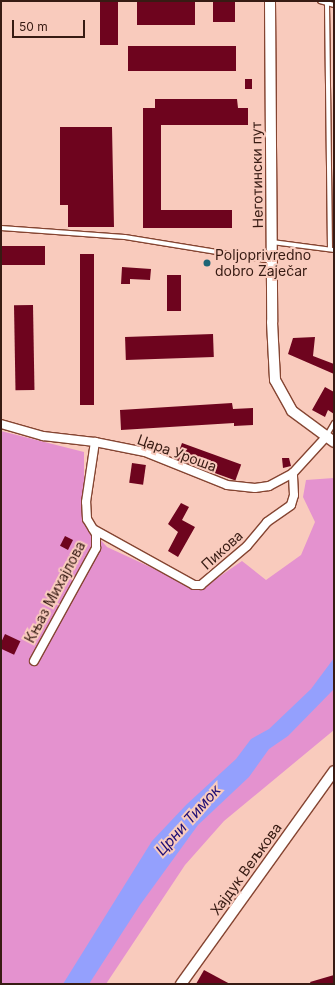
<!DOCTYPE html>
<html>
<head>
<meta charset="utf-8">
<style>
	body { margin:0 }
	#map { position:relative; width:335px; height:985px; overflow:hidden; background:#f9cbbd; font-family:Inter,sans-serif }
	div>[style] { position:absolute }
	.green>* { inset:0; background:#e492cf }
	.water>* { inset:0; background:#94a0fd }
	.building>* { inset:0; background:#6e041e; transform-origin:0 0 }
	.roads { filter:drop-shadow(1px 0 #854532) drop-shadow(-1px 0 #854532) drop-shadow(0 1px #854532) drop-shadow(0 -1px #854532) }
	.service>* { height:4px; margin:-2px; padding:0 2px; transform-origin:2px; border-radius:2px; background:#fff }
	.minor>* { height:8px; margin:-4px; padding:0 4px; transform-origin:4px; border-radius:4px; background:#fff }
	.tertiary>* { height:10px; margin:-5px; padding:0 5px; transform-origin:5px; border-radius:5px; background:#fff }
	.dots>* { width:11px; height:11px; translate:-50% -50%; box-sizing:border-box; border:2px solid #f9cbbd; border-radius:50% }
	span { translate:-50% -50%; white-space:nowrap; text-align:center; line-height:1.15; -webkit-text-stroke:4px #f9cbbd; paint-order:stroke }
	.street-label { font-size:14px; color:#371b13 }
	.poi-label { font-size:14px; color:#371b13 }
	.left { translate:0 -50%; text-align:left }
	.water-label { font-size:15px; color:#1f0e75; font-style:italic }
	.frame { position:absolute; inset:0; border:2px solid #371b13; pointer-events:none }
	.scale { position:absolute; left:12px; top:20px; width:73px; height:18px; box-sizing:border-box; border:2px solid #371b13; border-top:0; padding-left:5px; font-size:12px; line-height:14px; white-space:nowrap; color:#371b13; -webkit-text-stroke:3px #f9cbbd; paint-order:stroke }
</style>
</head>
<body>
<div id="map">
	<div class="green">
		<i style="clip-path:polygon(1px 431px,84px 452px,84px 522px,107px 547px,200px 590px,242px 561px,266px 580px,301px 555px,315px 522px,303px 497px,306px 480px,334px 478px,334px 730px,224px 821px,185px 865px,106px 984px,1px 984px)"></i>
	</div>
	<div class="water">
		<i style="clip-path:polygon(334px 658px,334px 689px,288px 736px,269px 749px,249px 777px,198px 825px,140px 905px,89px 984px,63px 984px,152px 841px,186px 805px,236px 759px,251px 739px,269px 729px,311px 689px)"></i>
	</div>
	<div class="building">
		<i style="left:100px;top:1px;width:18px;height:44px"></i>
		<i style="left:137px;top:1px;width:58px;height:24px"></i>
		<i style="left:213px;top:1px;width:22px;height:21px"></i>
		<i style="left:236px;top:46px;width:25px;height:108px;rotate:90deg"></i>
		<i style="left:245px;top:79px;width:7px;height:10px"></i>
		<i style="clip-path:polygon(155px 99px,237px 99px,238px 108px,248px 108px,248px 125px,161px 125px,161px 210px,232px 210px,232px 228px,143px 228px,143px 108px,155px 108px)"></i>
		<i style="clip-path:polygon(60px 127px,112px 127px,114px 227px,68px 227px,68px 205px,60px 205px)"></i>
		<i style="left:45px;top:246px;width:19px;height:44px;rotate:90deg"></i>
		<i style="left:80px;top:254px;width:14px;height:151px"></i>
		<i style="clip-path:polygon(122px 267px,151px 269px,150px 280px,130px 279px,130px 284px,121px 284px)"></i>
		<i style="left:167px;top:275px;width:14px;height:36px"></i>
		<i style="left:33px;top:305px;width:85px;height:19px;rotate:89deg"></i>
		<i style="left:213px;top:334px;width:23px;height:88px;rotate:88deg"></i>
		<i style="clip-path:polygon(315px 337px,313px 356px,334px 364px,334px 374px,288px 354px,293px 338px)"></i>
		<i style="clip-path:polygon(325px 387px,334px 392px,334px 414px,328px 410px,325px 417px,312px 410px)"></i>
		<i style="clip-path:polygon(232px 403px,233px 409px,253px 408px,253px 425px,234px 426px,234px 423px,121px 430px,120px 410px)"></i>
		<i style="left:182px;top:443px;width:63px;height:17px;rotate:20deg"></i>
		<i style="clip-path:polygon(282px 458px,289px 458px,291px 466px,283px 468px)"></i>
		<i style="left:132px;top:463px;width:14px;height:20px;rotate:8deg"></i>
		<i style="clip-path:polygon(181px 503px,189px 507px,182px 520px,195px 527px,178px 557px,168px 551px,178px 532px,168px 524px)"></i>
		<i style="left:65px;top:536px;width:9px;height:11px;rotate:27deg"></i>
		<i style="left:5px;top:634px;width:17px;height:15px;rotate:25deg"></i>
		<i style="clip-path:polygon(204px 970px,230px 984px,196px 984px)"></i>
		<i style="clip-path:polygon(334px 975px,334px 984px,311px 984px,310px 982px)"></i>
	</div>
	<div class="roads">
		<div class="service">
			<i style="left:320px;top:1px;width:15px;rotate:16deg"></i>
			<i style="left:327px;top:3px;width:245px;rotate:89.3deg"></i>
			<i style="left:1px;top:228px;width:124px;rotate:4.2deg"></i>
			<i style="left:125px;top:237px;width:149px;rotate:9.3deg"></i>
			<i style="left:272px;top:242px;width:63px;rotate:7.4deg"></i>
			<i style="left:327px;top:435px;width:14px;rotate:-60deg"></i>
		</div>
		<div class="minor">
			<i style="left:1px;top:424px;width:44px;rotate:15.9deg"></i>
			<i style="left:43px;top:436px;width:52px;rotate:6.6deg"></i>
			<i style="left:95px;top:442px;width:51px;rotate:11.3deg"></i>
			<i style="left:145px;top:452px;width:88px;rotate:21.9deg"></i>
			<i style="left:227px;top:485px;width:28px;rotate:6deg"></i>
			<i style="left:255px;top:488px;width:14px;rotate:-8deg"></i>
			<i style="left:269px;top:486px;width:27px;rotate:-28deg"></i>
			<i style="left:293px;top:473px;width:49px;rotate:-47.5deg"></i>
			<i style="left:93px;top:529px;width:115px;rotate:29deg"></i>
			<i style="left:194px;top:585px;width:7px"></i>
			<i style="left:201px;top:585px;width:60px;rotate:-40.3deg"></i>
			<i style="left:247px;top:546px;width:31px;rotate:-50deg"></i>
			<i style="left:267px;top:522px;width:29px;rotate:-35deg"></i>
			<i style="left:291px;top:505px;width:10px;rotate:-73deg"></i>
			<i style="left:294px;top:495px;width:22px;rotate:-93deg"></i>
			<i style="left:34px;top:661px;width:129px;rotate:-61.2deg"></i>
			<i style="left:96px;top:548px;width:14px;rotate:-90deg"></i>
			<i style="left:96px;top:534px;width:17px;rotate:-121deg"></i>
			<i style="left:87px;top:519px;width:17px;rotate:-93deg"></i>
			<i style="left:86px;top:502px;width:61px;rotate:-81.5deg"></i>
		</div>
		<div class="tertiary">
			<i style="left:270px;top:1px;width:321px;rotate:89.6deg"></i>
			<i style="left:272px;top:322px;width:58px;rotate:87deg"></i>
			<i style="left:275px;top:380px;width:35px;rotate:61deg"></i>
			<i style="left:292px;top:411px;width:52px;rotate:36.4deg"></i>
			<i style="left:181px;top:984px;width:262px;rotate:-54.3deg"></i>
		</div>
	</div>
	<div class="dots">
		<i style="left:207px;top:263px;background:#1f6576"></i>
	</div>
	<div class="street-label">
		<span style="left:257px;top:175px;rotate:-91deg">Неготински пут</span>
		<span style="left:177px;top:453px;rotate:20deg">Цара Уроша</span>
		<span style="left:222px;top:550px;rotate:-42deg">Пикова</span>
		<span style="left:55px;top:592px;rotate:-62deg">Књаз Михајлова</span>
		<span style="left:246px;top:869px;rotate:-54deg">Хајдук Вељкова</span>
	</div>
	<div class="poi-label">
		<span class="left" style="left:215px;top:263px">Poljoprivredno<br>dobro Zaječar</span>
	</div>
	<div class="water-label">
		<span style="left:188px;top:820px;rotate:-48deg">Црни Тимок</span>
	</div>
	<div class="frame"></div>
	<div class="scale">50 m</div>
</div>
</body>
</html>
